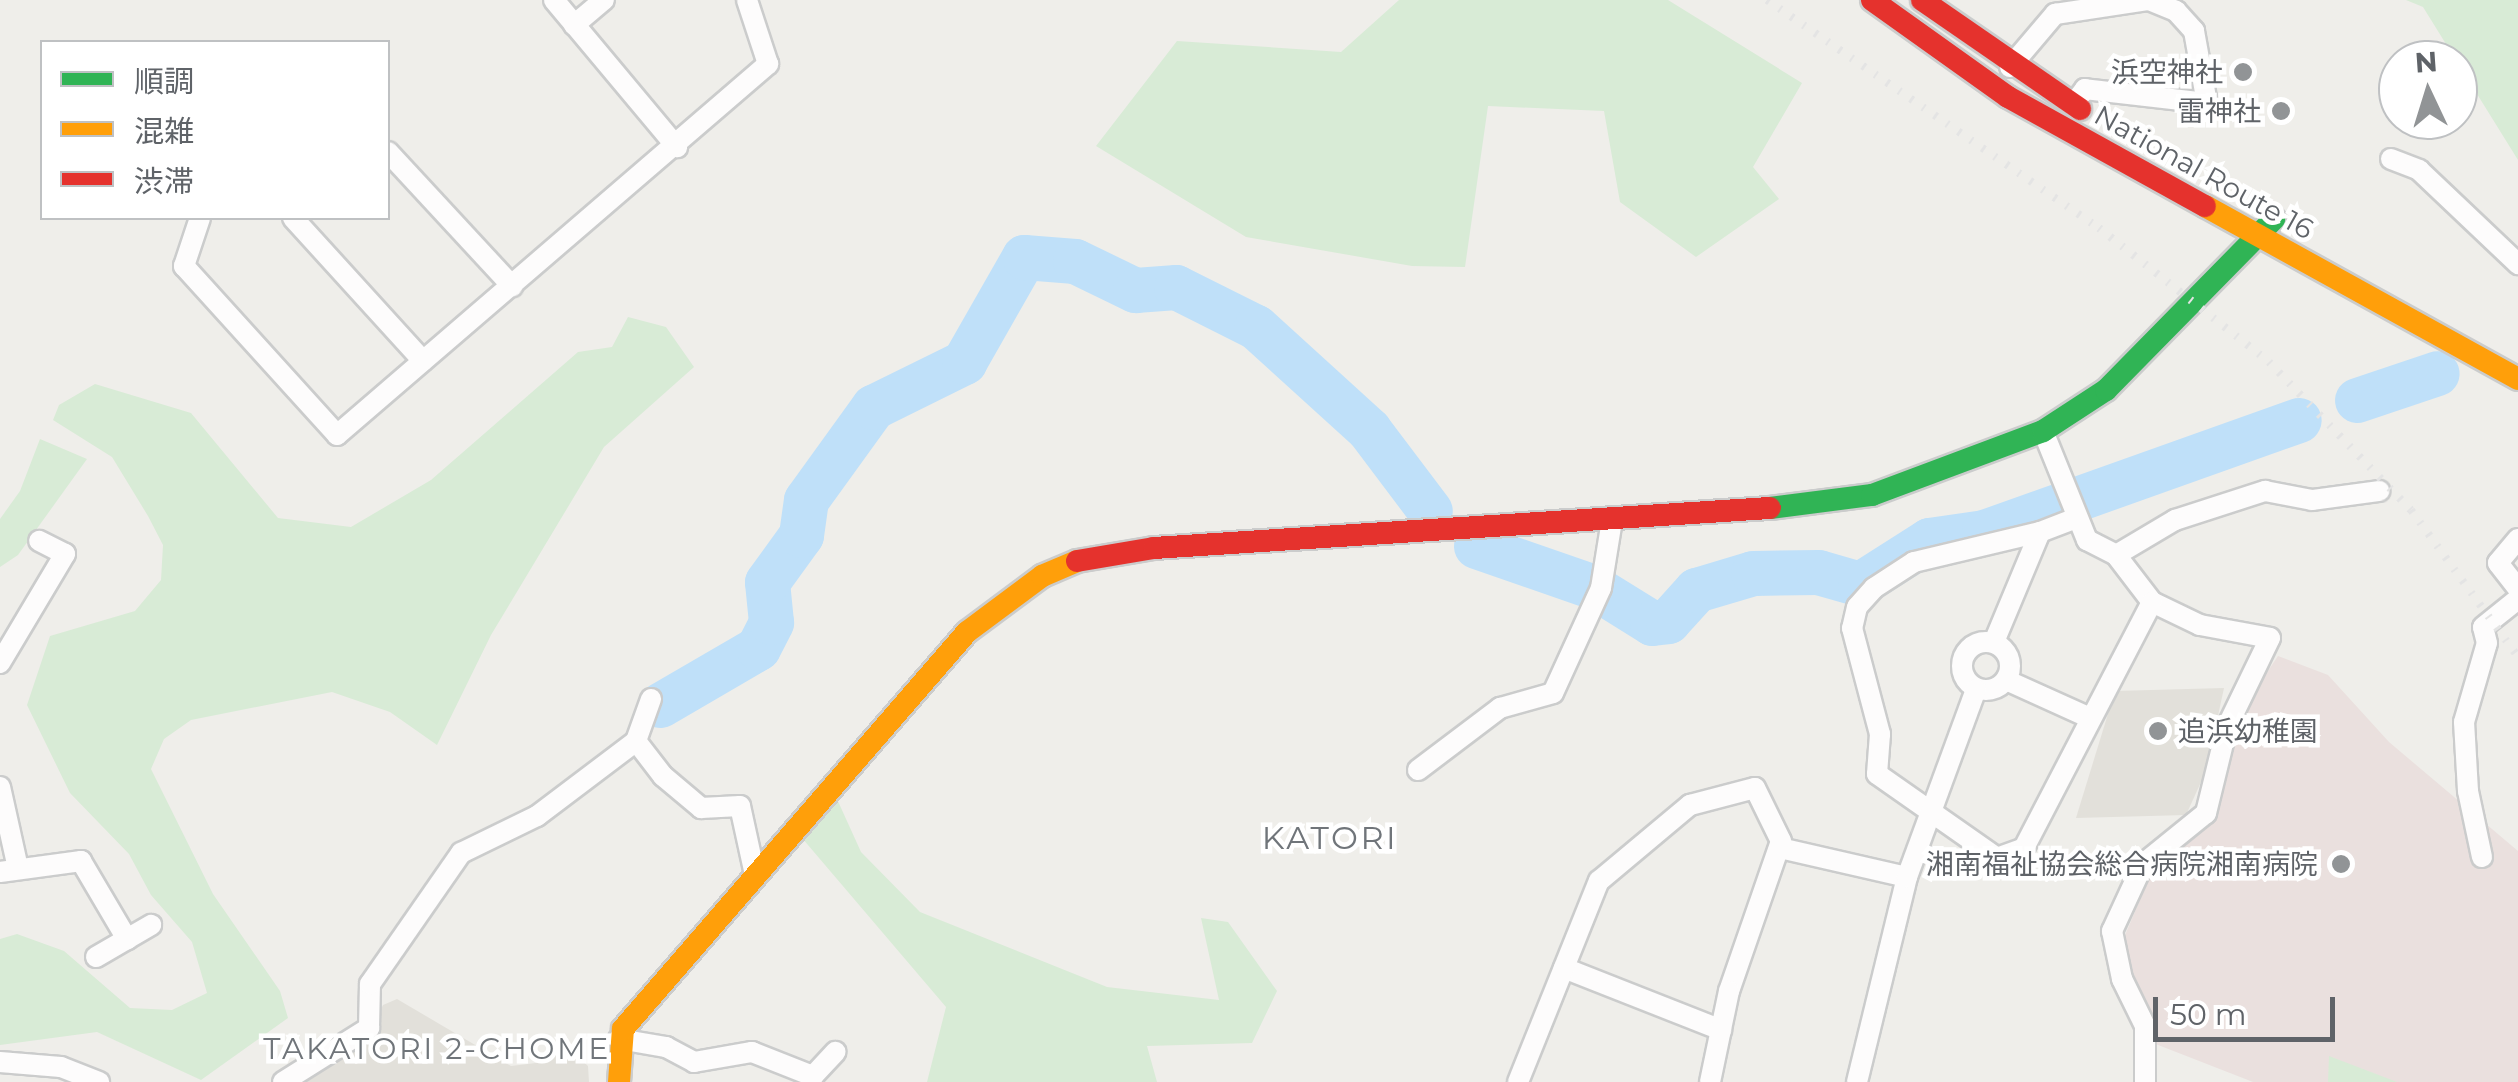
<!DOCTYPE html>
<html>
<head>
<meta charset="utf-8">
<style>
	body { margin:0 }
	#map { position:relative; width:2518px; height:1082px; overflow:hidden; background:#efeeea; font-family:Montserrat,"Noto Sans JP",sans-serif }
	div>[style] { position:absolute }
	.education>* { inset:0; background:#e2e0da }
	.medical>* { inset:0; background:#eae0de }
	.green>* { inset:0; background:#d8ebd6 }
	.river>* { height:45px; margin:-22.5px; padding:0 22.5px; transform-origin:22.5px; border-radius:22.5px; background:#bfe0f9 }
	.roads { filter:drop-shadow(2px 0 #cbcccc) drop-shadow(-2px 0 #cbcccc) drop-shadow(0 2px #cbcccc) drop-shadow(0 -2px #cbcccc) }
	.street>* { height:20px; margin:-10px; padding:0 10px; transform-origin:10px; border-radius:10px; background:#fdfcfc }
	.street>.ring { margin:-10px; padding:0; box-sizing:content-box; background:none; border:20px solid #fdfcfc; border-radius:50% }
	.fast>* { height:22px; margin:-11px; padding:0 11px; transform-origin:11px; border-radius:11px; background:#30b455 }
	.slow>* { height:22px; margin:-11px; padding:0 11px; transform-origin:11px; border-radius:11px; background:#ff9f0a }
	.jam>* { height:22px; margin:-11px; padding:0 11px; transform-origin:11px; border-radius:11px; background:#e5322d }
	.rail>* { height:8px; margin-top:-4px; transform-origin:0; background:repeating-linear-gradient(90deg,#e4e4e4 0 2.5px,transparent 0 14.5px) }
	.dots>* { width:28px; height:28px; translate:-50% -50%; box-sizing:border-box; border:5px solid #fff; border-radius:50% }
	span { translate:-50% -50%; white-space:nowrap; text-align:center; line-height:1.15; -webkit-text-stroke:9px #fff; paint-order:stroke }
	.poi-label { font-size:28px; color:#5f6368 }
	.right { translate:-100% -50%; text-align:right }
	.left { translate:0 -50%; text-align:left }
	.street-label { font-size:28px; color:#5f6368 }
	.neighbourhood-label { font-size:30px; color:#70757a; letter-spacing:2.5px }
	.quarter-label { font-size:32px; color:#70757a; letter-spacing:2.5px }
	.legend { position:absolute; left:40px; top:40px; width:350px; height:180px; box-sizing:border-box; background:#fff; border:2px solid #bfc1c3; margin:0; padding:12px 18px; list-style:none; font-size:30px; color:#5f6368 }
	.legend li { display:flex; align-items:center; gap:20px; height:50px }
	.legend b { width:50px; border:2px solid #bfc1c3 }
	.north { position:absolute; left:2378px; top:40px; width:100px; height:100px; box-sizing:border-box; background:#fff; border:2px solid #bfc1c3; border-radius:50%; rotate:356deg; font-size:28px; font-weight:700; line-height:40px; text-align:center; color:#5f6368 }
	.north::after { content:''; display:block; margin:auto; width:35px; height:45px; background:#919496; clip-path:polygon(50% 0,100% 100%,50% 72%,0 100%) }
	.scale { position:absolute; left:2153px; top:997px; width:182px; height:45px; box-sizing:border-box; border:5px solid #5f6368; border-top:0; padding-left:12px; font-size:30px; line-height:35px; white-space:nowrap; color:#5f6368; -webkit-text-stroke:8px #fff; paint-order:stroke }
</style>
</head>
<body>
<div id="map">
	<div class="education">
		<i style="clip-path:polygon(2224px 688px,2206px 771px,2186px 815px,2076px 818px,2115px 691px)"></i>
		<i style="clip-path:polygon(397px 999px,511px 1066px,536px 1063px,564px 1044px,588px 1066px,589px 1082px,302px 1082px,362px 1046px,383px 1005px)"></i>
	</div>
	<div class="medical">
		<i style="clip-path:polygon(2278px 656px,2328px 675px,2389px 742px,2518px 851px,2518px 1082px,2253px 1082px,2153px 1043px,2122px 957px,2123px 940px,2150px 876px,2207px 823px,2229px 729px)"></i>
	</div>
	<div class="green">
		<i style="clip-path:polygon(1399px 0,1668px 0,1802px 83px,1753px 167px,1779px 199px,1696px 257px,1620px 202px,1604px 111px,1488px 106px,1465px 267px,1412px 266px,1246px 237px,1096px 146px,1177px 41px,1341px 52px)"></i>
		<i style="clip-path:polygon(2406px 0,2518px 0,2518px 160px,2423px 7px)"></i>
		<i style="clip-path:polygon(628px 317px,666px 327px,694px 367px,604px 447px,491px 635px,437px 745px,390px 712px,332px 692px,191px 720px,164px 739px,151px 769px,213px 894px,280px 991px,288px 1018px,201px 1080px,97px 1032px,0 1045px,0 939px,17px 934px,64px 951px,130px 1008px,172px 1010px,207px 993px,192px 942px,151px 895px,129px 854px,70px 793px,27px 705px,50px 636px,135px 611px,161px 580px,163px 545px,148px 516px,112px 457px,53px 420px,59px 405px,95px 384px,191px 413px,278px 518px,351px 527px,431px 480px,578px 352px,612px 347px)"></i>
		<i style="clip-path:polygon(40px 439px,87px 459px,18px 555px,0 567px,0 519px,20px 491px)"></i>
		<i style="clip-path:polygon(837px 799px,861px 852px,920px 912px,1107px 987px,1219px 1000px,1201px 918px,1228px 922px,1277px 991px,1252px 1043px,1147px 1046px,1157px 1082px,927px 1082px,946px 1007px,802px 838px)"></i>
		<i style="clip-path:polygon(2329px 1056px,2397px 1082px,2328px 1082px)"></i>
	</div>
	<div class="river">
		<i style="left:2357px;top:400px;width:84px;rotate:-18.6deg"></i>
		<i style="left:1476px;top:546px;width:125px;rotate:19.2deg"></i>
		<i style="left:1594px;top:587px;width:68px;rotate:31.8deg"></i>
		<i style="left:1652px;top:623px;width:16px;rotate:-7deg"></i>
		<i style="left:1668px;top:621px;width:42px;rotate:-47.9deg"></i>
		<i style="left:1696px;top:590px;width:59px;rotate:-16.6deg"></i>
		<i style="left:1753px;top:573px;width:65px;rotate:-0.9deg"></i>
		<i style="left:1818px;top:572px;width:44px;rotate:15.9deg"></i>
		<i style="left:1860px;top:584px;width:82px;rotate:-32.5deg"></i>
		<i style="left:1929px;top:540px;width:56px;rotate:-8.3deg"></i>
		<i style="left:1984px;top:532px;width:334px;rotate:-19.6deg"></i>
		<i style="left:660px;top:705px;width:113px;rotate:-30.2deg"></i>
		<i style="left:758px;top:648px;width:29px;rotate:-63deg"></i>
		<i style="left:771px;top:622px;width:40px;rotate:-95.7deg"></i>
		<i style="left:767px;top:582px;width:58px;rotate:-54.1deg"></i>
		<i style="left:801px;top:535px;width:35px;rotate:-82deg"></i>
		<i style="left:806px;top:500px;width:115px;rotate:-54.2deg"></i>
		<i style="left:873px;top:407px;width:102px;rotate:-26.3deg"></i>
		<i style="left:964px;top:362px;width:121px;rotate:-60.3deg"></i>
		<i style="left:1024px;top:257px;width:51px;rotate:4.5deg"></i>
		<i style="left:1075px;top:261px;width:67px;rotate:25.8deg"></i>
		<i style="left:1135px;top:290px;width:41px;rotate:-4.2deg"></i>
		<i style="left:1176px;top:287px;width:89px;rotate:26.6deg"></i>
		<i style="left:1256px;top:327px;width:153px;rotate:42.3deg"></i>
		<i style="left:1369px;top:430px;width:101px;rotate:53deg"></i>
	</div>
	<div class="roads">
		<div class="street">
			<i style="left:554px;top:0;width:192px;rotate:50.1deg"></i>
			<i style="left:574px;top:25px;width:39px;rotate:-40deg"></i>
			<i style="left:2010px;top:67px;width:70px;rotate:-49.7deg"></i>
			<i style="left:2055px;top:14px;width:95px;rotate:-8.5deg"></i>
			<i style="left:2149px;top:0;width:29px;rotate:22deg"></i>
			<i style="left:2176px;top:11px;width:27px;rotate:48deg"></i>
			<i style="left:2194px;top:31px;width:73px;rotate:79.8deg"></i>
			<i style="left:2207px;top:103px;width:123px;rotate:-173.5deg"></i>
			<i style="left:2085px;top:89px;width:20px;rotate:127deg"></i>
			<i style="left:388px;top:152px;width:183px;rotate:47.2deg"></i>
			<i style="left:2391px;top:159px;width:30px;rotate:21deg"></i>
			<i style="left:2419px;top:170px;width:137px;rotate:43.5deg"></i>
			<i style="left:200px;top:218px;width:51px;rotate:108.4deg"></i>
			<i style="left:184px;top:266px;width:228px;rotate:47.8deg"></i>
			<i style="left:337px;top:435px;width:569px;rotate:-40.72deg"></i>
			<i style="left:768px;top:64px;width:67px;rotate:-108.2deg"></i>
			<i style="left:293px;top:218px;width:193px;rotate:47.7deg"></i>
			<i style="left:2043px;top:431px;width:118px;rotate:68deg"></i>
			<i style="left:2087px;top:540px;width:33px;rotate:27deg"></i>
			<i style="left:2116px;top:555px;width:59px;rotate:52.5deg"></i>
			<i style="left:2152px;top:602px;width:53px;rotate:25.6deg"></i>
			<i style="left:2200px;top:625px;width:71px;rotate:10.5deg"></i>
			<i style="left:2270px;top:638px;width:99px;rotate:115.8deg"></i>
			<i style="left:2227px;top:727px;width:89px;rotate:103.7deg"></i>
			<i style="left:2206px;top:813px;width:81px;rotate:141deg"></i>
			<i style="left:2143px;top:864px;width:74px;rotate:114.8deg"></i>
			<i style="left:2112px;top:931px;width:49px;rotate:78.2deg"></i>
			<i style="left:2122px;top:979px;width:52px;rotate:63.9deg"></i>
			<i style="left:2145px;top:1026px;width:56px;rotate:90deg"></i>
			<i style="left:2040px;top:532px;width:130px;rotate:166.6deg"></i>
			<i style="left:1914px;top:562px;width:48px;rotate:147deg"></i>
			<i style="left:1874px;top:588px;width:25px;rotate:132deg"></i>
			<i style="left:1857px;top:607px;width:22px;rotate:103deg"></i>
			<i style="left:1852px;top:628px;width:110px;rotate:75.2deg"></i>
			<i style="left:1880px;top:734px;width:40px;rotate:94.3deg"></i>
			<i style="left:1877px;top:774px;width:146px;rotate:35deg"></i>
			<i style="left:1997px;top:858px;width:29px;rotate:-20deg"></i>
			<i style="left:2024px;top:848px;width:277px;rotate:-62.5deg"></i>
			<i style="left:2518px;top:539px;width:31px;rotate:130deg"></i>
			<i style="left:2498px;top:563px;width:33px;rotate:52deg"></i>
			<i style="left:2116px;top:555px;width:69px;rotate:-30.7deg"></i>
			<i style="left:2175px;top:520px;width:95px;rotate:-17.9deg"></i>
			<i style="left:2265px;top:491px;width:48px;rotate:10.8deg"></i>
			<i style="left:2312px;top:500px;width:68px;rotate:-7.7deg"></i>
			<i class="ring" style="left:1962px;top:642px;width:28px;height:28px"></i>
			<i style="left:1994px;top:642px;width:119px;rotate:-67.3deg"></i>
			<i style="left:2040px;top:532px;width:40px;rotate:-21deg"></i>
			<i style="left:0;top:663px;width:127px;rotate:-59.2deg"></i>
			<i style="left:65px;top:554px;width:29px;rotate:-153deg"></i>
			<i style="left:2006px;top:680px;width:92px;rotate:24.3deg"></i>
			<i style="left:651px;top:699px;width:45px;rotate:109.7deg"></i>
			<i style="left:636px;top:741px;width:44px;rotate:52.4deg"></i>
			<i style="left:663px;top:776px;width:50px;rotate:40.1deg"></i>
			<i style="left:701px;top:808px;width:39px;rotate:-3deg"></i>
			<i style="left:740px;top:806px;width:71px;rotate:77.7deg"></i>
			<i style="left:1418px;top:770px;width:103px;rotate:-37.1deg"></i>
			<i style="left:1500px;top:708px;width:55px;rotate:-15.8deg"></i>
			<i style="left:1553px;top:693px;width:115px;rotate:-65.4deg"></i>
			<i style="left:1601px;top:588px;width:69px;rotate:-80.8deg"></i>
			<i style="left:0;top:787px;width:83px;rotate:77.5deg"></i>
			<i style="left:1780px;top:848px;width:130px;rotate:12.9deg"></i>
			<i style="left:2482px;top:857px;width:67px;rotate:-102deg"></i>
			<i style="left:2468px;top:791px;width:69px;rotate:-93.3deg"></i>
			<i style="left:2464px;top:722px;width:82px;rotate:-73.8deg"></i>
			<i style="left:2487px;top:643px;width:16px;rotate:-104deg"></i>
			<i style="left:2483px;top:627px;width:45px;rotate:-38.7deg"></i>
			<i style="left:0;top:872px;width:82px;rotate:-7.7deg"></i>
			<i style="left:81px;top:861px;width:91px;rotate:59.5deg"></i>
			<i style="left:96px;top:957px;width:64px;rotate:-30.2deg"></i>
			<i style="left:1564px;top:968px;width:169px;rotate:21.5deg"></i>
			<i style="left:619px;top:1039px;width:48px;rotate:9.7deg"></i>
			<i style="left:666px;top:1047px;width:32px;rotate:28deg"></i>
			<i style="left:694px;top:1062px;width:59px;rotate:-9.8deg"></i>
			<i style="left:752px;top:1052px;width:66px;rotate:21.5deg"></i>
			<i style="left:813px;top:1076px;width:33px;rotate:-47deg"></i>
			<i style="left:0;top:1062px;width:61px;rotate:4.7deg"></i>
			<i style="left:61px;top:1067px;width:41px;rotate:21.5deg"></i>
			<i style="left:283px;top:1082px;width:102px;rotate:-32.1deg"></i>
			<i style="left:369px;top:1028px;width:44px;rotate:-88.7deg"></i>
			<i style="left:370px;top:984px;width:160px;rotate:-55.2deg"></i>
			<i style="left:461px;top:853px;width:85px;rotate:-26deg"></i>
			<i style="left:537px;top:816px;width:124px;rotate:-37.1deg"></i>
			<i style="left:1518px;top:1082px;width:217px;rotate:-68.1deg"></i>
			<i style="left:1599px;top:881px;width:119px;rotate:-39.9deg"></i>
			<i style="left:1690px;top:805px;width:67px;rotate:-14.7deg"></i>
			<i style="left:1755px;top:788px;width:59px;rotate:63.9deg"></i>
			<i style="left:1781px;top:841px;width:159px;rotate:109.1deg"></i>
			<i style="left:1729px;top:991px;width:93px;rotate:101.8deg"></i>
			<i style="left:1857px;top:1082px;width:211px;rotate:-76.3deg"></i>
			<i style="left:1907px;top:877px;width:200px;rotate:-69.8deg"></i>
		</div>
		<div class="fast">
			<i style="left:1770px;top:508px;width:103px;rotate:-7.3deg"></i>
			<i style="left:1872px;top:495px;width:183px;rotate:-20.5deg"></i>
			<i style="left:2043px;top:431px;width:75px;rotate:-33.1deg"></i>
			<i style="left:2106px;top:390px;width:240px;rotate:-45.5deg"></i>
		</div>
		<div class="slow">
			<i style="left:2205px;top:206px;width:358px;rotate:28.9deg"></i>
			<i style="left:619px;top:1082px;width:53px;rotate:-85.7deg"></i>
			<i style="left:623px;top:1029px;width:525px;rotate:-49.09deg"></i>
			<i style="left:967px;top:632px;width:94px;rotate:-36.7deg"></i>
			<i style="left:1042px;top:576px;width:38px;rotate:-23deg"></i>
		</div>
		<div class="jam">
			<i style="left:1872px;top:0;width:167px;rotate:35.5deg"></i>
			<i style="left:2008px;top:97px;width:225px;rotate:29deg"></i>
			<i style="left:1922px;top:0;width:192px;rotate:34.6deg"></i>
			<i style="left:1077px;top:561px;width:78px;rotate:-9.6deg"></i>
			<i style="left:1154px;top:548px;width:617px;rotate:-3.72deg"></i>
		</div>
	</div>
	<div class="rail">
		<i style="left:1767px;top:0;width:403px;rotate:34.5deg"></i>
		<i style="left:2099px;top:228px;width:216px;rotate:38.2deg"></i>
		<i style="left:2269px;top:362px;width:205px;rotate:46.2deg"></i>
		<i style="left:2411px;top:510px;width:182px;rotate:53.9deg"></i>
	</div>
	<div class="dots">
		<i style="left:2243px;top:72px;background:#919496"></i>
		<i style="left:2281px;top:111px;background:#919496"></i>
		<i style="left:2158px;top:731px;background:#919496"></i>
		<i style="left:2341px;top:864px;background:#919496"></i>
	</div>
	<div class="poi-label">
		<span class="right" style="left:2223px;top:72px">浜空神社</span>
		<span class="right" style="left:2261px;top:111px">雷神社</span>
		<span class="left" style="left:2178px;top:731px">追浜幼稚園</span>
		<span class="right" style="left:2318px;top:864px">湘南福祉協会総合病院湘南病院</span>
	</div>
	<div class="street-label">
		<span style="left:2204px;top:172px;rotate:29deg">National Route 16</span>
	</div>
	<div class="neighbourhood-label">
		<span style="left:437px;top:1049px">TAKATORI 2-CHOME</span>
	</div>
	<div class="quarter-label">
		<span style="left:1330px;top:838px">KATORI</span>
	</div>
	<ul class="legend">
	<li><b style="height:12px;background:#30b455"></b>順調</li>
	<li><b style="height:12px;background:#ff9f0a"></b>混雑</li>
	<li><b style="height:12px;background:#e5322d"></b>渋滞</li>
	</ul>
	<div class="north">N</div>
	<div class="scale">50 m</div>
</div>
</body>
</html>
